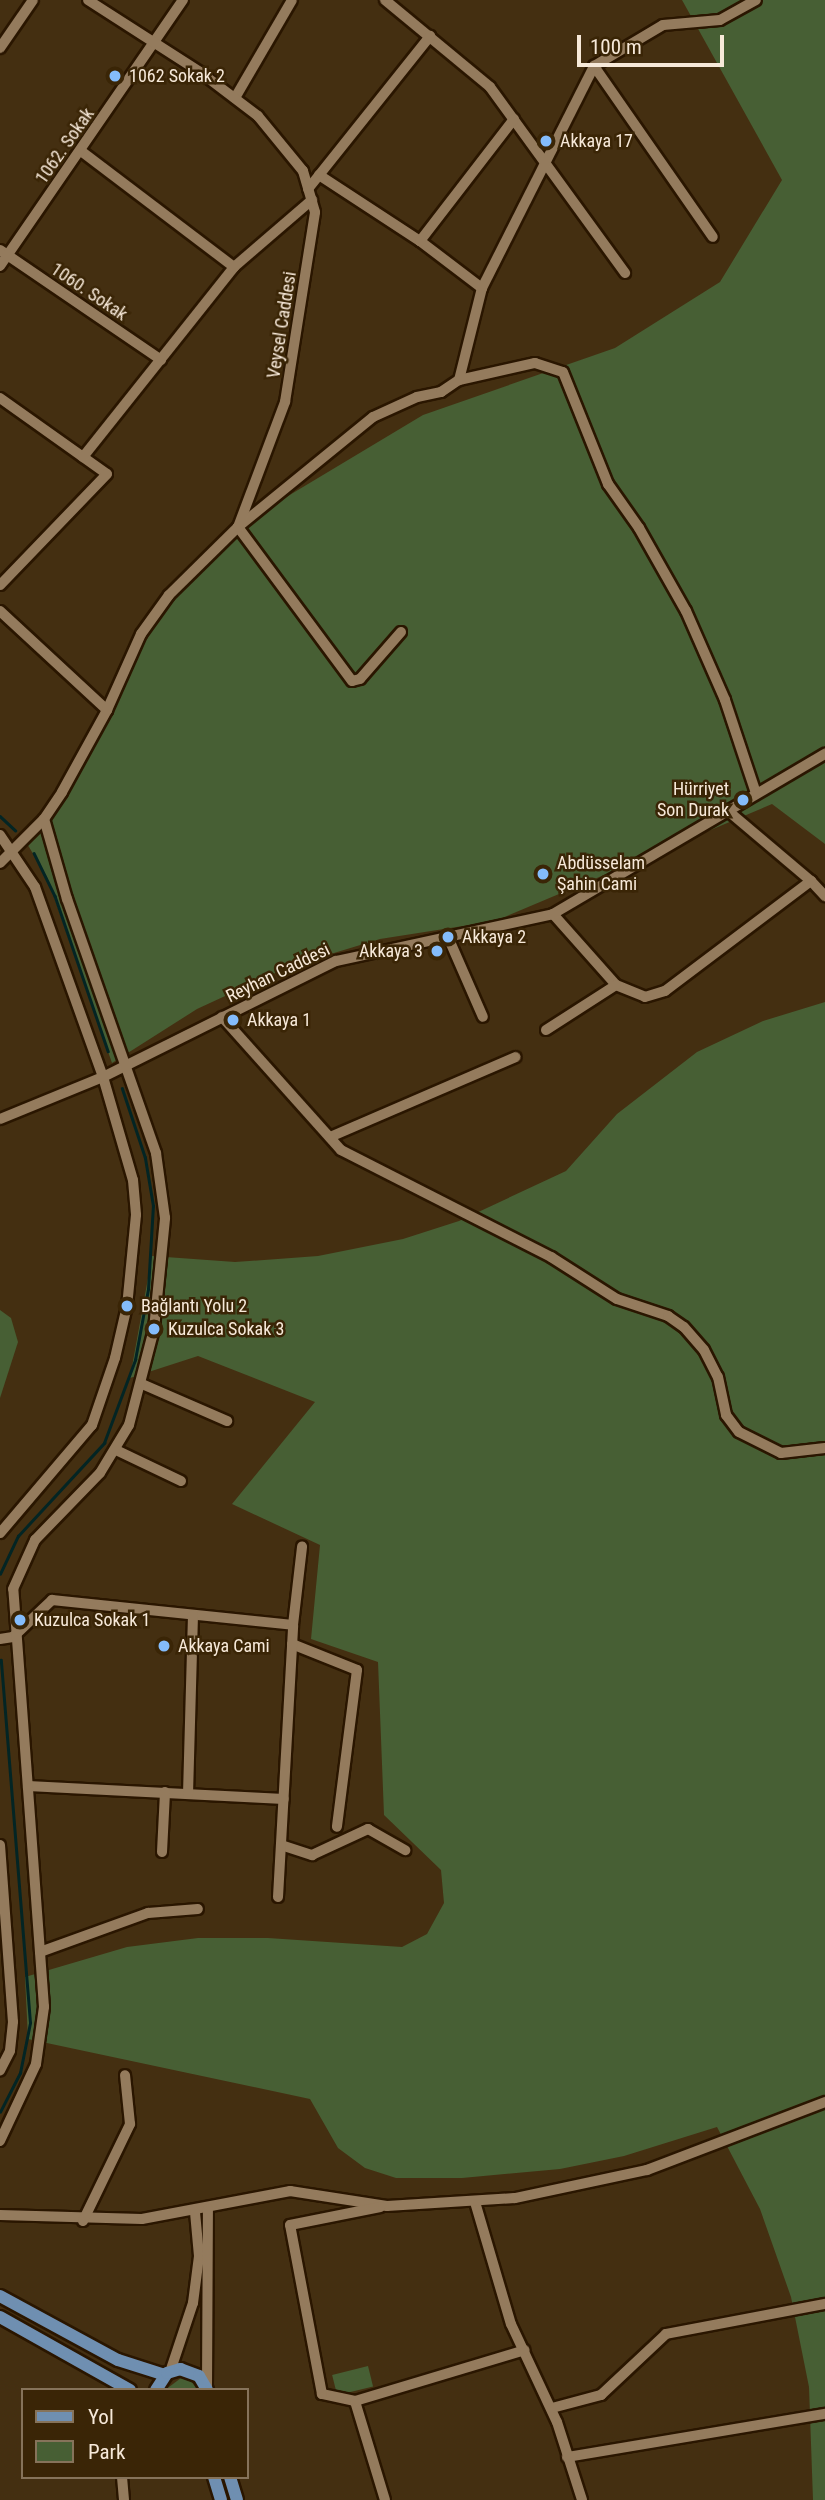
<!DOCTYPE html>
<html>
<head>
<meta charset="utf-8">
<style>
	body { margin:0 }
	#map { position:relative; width:825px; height:2500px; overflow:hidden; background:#442f11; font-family:"Roboto Condensed",sans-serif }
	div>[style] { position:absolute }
	.green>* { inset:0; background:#475f34; transform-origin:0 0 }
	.stream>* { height:2.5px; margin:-1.25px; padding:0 1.25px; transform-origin:1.25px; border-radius:1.25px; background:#032524 }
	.roads { filter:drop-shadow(2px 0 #2a1600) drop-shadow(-2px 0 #2a1600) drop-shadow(0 2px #2a1600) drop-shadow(0 -2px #2a1600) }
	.minor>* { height:10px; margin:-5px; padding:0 5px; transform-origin:5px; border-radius:5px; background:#947b5d }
	.major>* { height:12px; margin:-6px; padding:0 6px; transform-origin:6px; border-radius:6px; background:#6f8fb1 }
	.dots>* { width:19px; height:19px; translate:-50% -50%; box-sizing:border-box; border:4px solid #3a2506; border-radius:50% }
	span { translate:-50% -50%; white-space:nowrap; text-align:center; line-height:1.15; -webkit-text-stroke:5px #3a2506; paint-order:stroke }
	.poi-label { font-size:18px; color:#f7e9d9 }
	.left { translate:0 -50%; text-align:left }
	.right { translate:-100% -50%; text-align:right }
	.street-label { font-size:18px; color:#f7e9d9 }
	.legend { position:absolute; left:21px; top:2388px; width:228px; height:91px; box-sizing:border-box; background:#3a2506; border:2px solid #86735a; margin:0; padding:9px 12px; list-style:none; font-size:21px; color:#f7e9d9 }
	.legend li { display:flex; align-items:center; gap:14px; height:35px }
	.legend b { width:35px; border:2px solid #86735a }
	.scale { position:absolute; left:577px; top:35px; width:147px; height:32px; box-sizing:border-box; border:4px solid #f7e9d9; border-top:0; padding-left:9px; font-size:21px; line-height:24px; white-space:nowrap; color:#f7e9d9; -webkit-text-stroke:5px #3a2506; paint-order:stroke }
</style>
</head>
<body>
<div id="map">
	<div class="green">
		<i style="clip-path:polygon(682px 0,825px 0,825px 844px,772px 804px,495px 921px,380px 939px,288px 967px,197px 1009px,112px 1063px,47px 877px,26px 842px,45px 822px,146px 626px,238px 526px,423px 415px,615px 348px,720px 282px,782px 180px)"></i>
		<i style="clip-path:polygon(825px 1002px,825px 2500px,813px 2500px,809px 2387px,791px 2297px,760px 2209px,717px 2127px,624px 2156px,560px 2169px,462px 2178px,396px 2178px,365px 2168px,338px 2148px,310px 2099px,28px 2039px,25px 1977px,127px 1947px,198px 1938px,268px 1938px,402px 1947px,427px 1934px,444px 1903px,441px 1870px,384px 1815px,378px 1662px,311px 1639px,320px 1545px,232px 1504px,315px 1402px,198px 1356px,130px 1378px,152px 1256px,235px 1262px,318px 1256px,403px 1239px,459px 1221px,566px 1171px,617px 1114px,697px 1052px,763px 1021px)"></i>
		<i style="clip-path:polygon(0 1310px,11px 1318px,18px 1342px,0 1398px)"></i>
		<i style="left:368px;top:2366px;width:21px;height:37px;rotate:76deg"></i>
		<i style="clip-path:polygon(181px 2378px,190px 2380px,198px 2390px,165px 2390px)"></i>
	</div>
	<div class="stream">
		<i style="left:0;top:816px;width:21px;rotate:43deg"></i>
		<i style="left:34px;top:853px;width:48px;rotate:64deg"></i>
		<i style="left:55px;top:896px;width:164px;rotate:71.1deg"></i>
		<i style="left:0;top:1574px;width:42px;rotate:-64.7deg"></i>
		<i style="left:18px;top:1536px;width:127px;rotate:-47.2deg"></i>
		<i style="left:104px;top:1443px;width:89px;rotate:-69.5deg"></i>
		<i style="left:135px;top:1360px;width:72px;rotate:-79.6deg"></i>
		<i style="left:148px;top:1289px;width:83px;rotate:-86.6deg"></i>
		<i style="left:153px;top:1206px;width:49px;rotate:-99.5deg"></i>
		<i style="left:145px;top:1158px;width:73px;rotate:-108.4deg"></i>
		<i style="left:0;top:2112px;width:44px;rotate:-62.9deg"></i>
		<i style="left:20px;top:2073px;width:51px;rotate:-78.7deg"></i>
		<i style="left:30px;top:2023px;width:364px;rotate:-94.6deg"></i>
	</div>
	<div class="roads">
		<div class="minor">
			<i style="left:385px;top:0;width:136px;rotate:39.6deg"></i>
			<i style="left:490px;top:87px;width:230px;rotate:54deg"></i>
			<i style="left:0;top:48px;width:58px;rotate:-55.5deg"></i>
			<i style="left:594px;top:66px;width:208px;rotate:55.2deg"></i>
			<i style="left:235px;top:98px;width:113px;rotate:-59.8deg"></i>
			<i style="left:81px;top:151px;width:192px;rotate:37.2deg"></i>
			<i style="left:319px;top:175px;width:121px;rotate:33.2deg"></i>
			<i style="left:420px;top:241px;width:78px;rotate:37.2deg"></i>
			<i style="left:308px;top:189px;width:196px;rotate:-51.4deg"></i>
			<i style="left:420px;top:241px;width:154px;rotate:-52.4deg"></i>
			<i style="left:0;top:250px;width:195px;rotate:34.3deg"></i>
			<i style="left:0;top:266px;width:323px;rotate:-55.5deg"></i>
			<i style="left:459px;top:380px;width:78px;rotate:-12.6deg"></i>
			<i style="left:535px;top:363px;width:29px;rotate:18deg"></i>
			<i style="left:563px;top:372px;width:121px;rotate:68.1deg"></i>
			<i style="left:608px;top:484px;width:54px;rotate:54.8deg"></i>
			<i style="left:639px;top:528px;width:95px;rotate:60.5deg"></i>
			<i style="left:686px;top:611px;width:97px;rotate:66.3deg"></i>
			<i style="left:725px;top:700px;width:98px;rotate:71.6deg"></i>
			<i style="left:0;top:398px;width:131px;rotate:35.4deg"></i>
			<i style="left:107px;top:474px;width:154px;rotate:133.9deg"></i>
			<i style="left:83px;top:457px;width:243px;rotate:-51.5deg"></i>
			<i style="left:234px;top:267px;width:103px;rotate:-40.7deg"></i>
			<i style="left:0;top:611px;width:146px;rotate:42.8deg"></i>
			<i style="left:401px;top:632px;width:62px;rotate:131.1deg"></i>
			<i style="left:360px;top:679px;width:8px;rotate:166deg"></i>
			<i style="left:352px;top:681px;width:192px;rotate:-126.5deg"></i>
			<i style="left:238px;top:527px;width:174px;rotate:-39.2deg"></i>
			<i style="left:373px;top:417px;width:48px;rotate:-24.4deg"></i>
			<i style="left:417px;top:397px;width:25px;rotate:-12deg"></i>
			<i style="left:441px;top:392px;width:22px;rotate:-34deg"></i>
			<i style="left:459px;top:380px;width:95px;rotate:-76deg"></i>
			<i style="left:482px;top:288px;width:249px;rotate:-63.2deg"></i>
			<i style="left:594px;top:66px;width:80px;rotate:-30.7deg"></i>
			<i style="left:663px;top:25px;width:57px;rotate:-5deg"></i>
			<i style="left:720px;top:20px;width:41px;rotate:-29.1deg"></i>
			<i style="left:0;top:835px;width:63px;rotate:56.1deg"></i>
			<i style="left:35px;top:887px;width:202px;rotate:70.3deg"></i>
			<i style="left:103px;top:1077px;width:107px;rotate:73.8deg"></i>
			<i style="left:133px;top:1180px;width:35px;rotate:85deg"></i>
			<i style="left:136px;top:1215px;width:91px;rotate:95.6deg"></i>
			<i style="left:127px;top:1306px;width:53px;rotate:103deg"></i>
			<i style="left:115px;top:1358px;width:71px;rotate:108.9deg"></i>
			<i style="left:92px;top:1425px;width:142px;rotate:130.4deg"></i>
			<i style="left:0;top:863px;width:62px;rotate:-45deg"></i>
			<i style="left:44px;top:819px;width:32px;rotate:-56deg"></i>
			<i style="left:62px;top:792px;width:94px;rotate:-61.2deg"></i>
			<i style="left:107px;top:710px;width:83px;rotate:-65.9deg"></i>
			<i style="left:141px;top:634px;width:48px;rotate:-54.3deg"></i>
			<i style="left:169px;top:595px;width:97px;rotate:-44.6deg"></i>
			<i style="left:238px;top:527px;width:134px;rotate:-69.4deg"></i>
			<i style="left:285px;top:402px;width:192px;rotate:-81deg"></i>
			<i style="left:315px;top:212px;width:43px;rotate:-106.3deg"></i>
			<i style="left:303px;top:171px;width:71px;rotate:-129.3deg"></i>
			<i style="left:258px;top:116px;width:73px;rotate:-142.8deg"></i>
			<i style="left:200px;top:72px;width:133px;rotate:-147.3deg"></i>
			<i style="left:811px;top:881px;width:21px;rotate:47deg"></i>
			<i style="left:553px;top:914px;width:95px;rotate:48.4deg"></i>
			<i style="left:616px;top:985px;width:31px;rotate:22deg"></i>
			<i style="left:645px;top:997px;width:21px;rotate:-17deg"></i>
			<i style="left:665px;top:991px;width:183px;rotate:-37deg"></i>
			<i style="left:811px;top:881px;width:110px;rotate:-139.8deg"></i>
			<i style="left:448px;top:937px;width:87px;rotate:66.4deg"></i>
			<i style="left:222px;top:1017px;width:178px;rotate:48.2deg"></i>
			<i style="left:341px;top:1150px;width:236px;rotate:27deg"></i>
			<i style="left:551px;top:1257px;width:78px;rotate:32.5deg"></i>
			<i style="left:617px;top:1299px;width:54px;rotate:18.4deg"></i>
			<i style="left:668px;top:1316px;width:19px;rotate:35deg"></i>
			<i style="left:684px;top:1327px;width:30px;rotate:49deg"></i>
			<i style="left:704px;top:1350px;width:30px;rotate:63deg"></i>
			<i style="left:718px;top:1377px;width:39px;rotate:78deg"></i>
			<i style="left:726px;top:1415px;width:21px;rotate:53deg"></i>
			<i style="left:739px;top:1432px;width:47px;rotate:26.6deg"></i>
			<i style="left:781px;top:1453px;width:44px;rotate:-6.5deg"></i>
			<i style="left:546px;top:1030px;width:83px;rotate:-32.7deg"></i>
			<i style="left:0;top:1119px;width:111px;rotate:-22.2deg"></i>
			<i style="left:103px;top:1077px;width:260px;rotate:-26.5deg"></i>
			<i style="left:336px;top:961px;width:222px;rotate:-12.2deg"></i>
			<i style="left:553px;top:914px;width:316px;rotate:-30.5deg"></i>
			<i style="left:330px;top:1137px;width:202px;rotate:-23.3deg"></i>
			<i style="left:142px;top:1384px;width:93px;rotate:23.5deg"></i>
			<i style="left:116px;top:1450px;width:72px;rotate:25.5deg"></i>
			<i style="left:13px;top:1637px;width:54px;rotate:-43.5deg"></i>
			<i style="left:52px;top:1600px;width:242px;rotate:5.9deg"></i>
			<i style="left:0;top:1639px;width:13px;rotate:-9deg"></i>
			<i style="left:292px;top:1644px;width:70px;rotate:21.8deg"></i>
			<i style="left:357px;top:1670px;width:158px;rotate:97.3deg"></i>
			<i style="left:28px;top:1786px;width:256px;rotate:2.9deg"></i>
			<i style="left:188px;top:1794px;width:179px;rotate:-88.4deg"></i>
			<i style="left:0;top:1845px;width:177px;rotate:85.8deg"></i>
			<i style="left:13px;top:2022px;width:29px;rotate:96deg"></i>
			<i style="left:10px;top:2051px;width:22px;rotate:117deg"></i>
			<i style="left:281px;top:1845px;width:33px;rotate:18deg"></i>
			<i style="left:312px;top:1855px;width:62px;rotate:-24.9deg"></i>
			<i style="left:368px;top:1829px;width:43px;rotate:29.6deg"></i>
			<i style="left:162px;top:1852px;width:60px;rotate:-87.1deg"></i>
			<i style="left:278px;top:1897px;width:272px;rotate:-86.8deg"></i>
			<i style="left:293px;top:1625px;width:79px;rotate:-83.4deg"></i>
			<i style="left:40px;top:1952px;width:115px;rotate:-19.9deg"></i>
			<i style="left:148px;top:1913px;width:50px;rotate:-4.6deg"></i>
			<i style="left:0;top:2141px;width:85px;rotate:-64.9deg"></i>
			<i style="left:36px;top:2064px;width:58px;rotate:-82deg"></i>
			<i style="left:44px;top:2007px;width:419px;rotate:-94.2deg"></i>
			<i style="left:13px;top:1589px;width:54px;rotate:-65.8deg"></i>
			<i style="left:35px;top:1540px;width:93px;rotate:-45.9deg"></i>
			<i style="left:100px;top:1473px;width:56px;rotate:-58.9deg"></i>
			<i style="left:129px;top:1425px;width:99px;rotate:-75.4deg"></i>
			<i style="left:154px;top:1329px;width:112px;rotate:-84.3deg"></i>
			<i style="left:165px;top:1218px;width:66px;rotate:-97.9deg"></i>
			<i style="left:156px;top:1153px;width:269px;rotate:-109.3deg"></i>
			<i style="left:67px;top:899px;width:83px;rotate:-106deg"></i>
			<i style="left:475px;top:2202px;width:127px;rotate:73.6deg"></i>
			<i style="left:511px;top:2324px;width:108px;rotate:64.9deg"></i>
			<i style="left:557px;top:2422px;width:82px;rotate:72.2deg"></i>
			<i style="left:0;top:2215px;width:142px;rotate:1.6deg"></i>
			<i style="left:142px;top:2219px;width:151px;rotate:-10.7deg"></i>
			<i style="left:290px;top:2191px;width:98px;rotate:8.8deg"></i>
			<i style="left:387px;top:2206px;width:128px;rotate:-3.6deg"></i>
			<i style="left:515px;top:2198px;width:135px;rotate:-12deg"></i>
			<i style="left:647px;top:2170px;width:191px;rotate:-20.9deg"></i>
			<i style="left:83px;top:2221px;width:108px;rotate:-64.1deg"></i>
			<i style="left:130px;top:2124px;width:49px;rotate:-95.8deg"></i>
			<i style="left:170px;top:2372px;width:73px;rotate:-71.6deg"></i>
			<i style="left:193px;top:2303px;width:47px;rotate:-82.7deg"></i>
			<i style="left:199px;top:2256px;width:44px;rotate:-95.2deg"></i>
			<i style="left:207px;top:2387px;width:178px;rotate:-89.7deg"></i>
			<i style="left:355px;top:2401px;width:34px;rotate:-168deg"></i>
			<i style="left:322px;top:2394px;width:172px;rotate:-100.7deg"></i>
			<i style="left:290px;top:2225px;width:92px;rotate:-11.3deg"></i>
			<i style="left:552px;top:2408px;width:51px;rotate:-14.9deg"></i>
			<i style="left:601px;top:2395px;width:89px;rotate:-43.2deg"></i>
			<i style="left:666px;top:2334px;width:162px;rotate:-10.7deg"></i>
			<i style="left:567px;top:2457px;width:262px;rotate:-9.5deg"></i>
			<i style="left:122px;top:2477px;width:23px;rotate:85deg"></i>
			<i style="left:385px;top:2500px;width:103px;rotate:-106.9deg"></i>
			<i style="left:355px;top:2401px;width:177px;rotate:-16.7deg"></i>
		</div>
		<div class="major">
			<i style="left:0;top:2296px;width:134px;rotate:28.5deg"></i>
			<i style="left:118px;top:2360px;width:49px;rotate:17.7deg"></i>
			<i style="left:0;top:2317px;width:149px;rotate:29.3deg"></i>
			<i style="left:156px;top:2390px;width:20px;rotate:-57deg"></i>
			<i style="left:167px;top:2373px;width:14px;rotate:-17deg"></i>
			<i style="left:180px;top:2369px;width:20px;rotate:20deg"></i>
			<i style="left:199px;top:2376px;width:16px;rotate:60deg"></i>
			<i style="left:214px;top:2477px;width:24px;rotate:73deg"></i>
			<i style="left:230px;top:2477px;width:24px;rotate:73deg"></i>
		</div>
	</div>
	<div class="dots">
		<i style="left:115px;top:76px;background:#84bcfb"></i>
		<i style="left:546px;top:141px;background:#84bcfb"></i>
		<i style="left:743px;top:800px;background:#84bcfb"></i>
		<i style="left:543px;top:874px;background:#84bcfb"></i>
		<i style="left:448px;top:937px;background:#84bcfb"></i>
		<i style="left:437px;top:951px;background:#84bcfb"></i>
		<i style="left:233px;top:1020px;background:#84bcfb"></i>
		<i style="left:127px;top:1306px;background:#84bcfb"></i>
		<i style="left:154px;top:1329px;background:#84bcfb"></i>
		<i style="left:20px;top:1620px;background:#84bcfb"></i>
		<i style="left:164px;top:1646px;background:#84bcfb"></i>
	</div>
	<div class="poi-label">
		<span class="left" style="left:129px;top:76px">1062 Sokak 2</span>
		<span class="left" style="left:560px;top:141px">Akkaya 17</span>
		<span class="right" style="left:729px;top:800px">Hürriyet<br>Son Durak</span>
		<span class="left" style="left:557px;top:874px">Abdüsselam<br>Şahin Cami</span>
		<span class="left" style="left:462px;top:937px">Akkaya 2</span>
		<span class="right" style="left:423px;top:951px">Akkaya 3</span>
		<span class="left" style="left:247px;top:1020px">Akkaya 1</span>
		<span class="left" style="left:141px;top:1306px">Bağlantı Yolu 2</span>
		<span class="left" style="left:168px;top:1329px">Kuzulca Sokak 3</span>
		<span class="left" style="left:34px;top:1620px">Kuzulca Sokak 1</span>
		<span class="left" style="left:178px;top:1646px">Akkaya Cami</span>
	</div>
	<div class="street-label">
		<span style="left:65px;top:146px;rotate:-55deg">1062. Sokak</span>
		<span style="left:89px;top:292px;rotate:34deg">1060. Sokak</span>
		<span style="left:282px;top:325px;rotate:-81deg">Veysel Caddesi</span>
		<span style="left:278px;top:973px;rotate:-26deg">Reyhan Caddesi</span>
	</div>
	<ul class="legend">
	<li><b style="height:9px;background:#6f8fb1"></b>Yol</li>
	<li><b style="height:19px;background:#475f34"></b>Park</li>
	</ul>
	<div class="scale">100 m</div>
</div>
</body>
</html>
